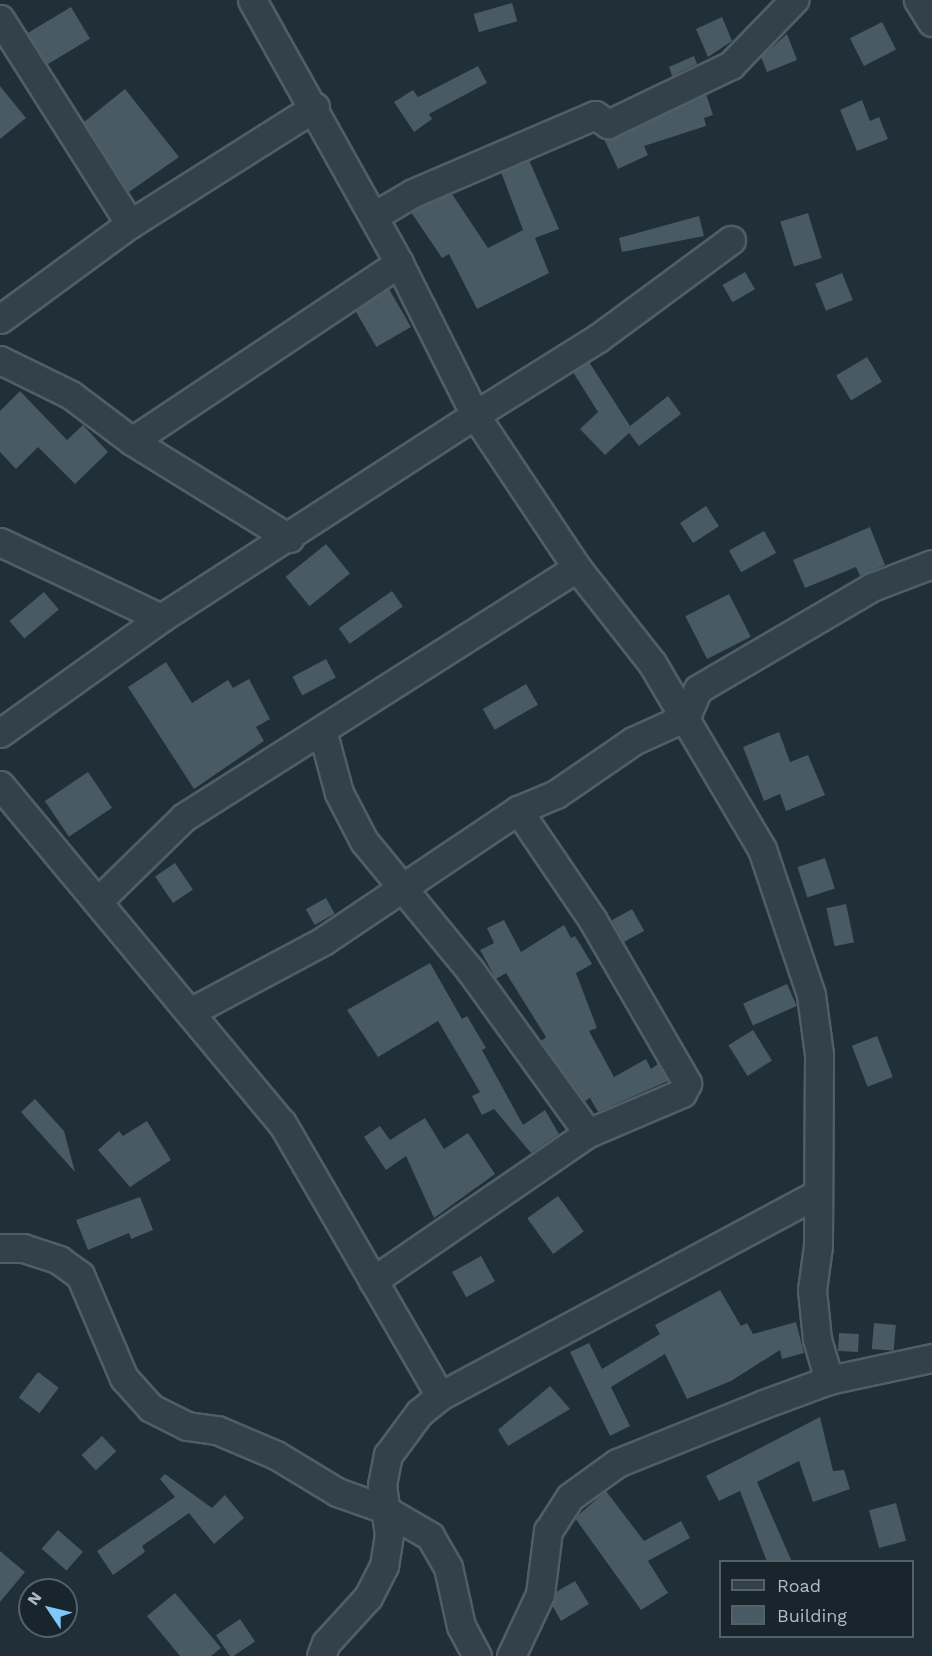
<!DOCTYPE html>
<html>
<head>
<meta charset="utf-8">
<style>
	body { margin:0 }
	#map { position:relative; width:932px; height:1656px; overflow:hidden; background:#202f38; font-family:"Work Sans",sans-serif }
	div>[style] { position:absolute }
	.building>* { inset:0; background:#485a64; transform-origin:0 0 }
	.roads { filter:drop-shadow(2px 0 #515e66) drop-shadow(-2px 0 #515e66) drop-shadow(0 2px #515e66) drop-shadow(0 -2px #515e66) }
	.minor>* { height:27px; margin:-13.5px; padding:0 13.5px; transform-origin:13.5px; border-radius:13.5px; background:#334148 }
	span { translate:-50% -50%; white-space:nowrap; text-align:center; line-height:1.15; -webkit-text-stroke:5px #19252d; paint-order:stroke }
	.legend { position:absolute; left:719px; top:1560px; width:195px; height:78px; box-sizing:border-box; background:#19252d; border:2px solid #55616a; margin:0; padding:8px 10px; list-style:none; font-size:18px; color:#aebcc5 }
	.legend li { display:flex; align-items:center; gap:12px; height:30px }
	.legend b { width:30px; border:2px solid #55616a }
	.north { position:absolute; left:18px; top:1578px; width:60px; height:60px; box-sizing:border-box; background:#19252d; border:2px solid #55616a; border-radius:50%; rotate:305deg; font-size:16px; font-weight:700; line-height:24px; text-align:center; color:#aebcc5 }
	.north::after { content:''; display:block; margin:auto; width:21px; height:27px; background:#7ec9f9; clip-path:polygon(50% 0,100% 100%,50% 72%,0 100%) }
</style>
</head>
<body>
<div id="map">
	<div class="building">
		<i style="left:512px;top:3px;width:19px;height:40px;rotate:74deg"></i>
		<i style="left:71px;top:7px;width:37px;height:51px;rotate:59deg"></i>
		<i style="clip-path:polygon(722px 17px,732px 41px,708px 57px,696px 29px)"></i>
		<i style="left:882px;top:22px;width:31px;height:36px;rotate:63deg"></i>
		<i style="clip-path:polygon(787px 34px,797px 60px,767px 72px,761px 57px)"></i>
		<i style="clip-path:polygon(694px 56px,697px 64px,672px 76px,669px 67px)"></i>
		<i style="clip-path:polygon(478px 66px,487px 83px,429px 114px,432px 119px,414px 132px,394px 102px,413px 90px,418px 97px)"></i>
		<i style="clip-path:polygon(0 86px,26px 118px,0 139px)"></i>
		<i style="clip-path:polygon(125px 89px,179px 157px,129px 192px,84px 122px)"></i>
		<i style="clip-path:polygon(706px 94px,713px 115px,704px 118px,706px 126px,644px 146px,648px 155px,618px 169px,604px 139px)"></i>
		<i style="clip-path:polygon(862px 100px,870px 121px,879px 117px,888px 139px,857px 151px,840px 110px)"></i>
		<i style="clip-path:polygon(529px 160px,559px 229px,535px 238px,549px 273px,477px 309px,449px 254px,442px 258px,411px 212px,452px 194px,488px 248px,523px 230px,501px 172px)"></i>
		<i style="left:808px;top:213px;width:47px;height:29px;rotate:73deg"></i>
		<i style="clip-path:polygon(699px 216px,704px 236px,622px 252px,619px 238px)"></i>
		<i style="left:745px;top:272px;width:20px;height:26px;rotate:60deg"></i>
		<i style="left:842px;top:273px;width:29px;height:29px;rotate:68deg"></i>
		<i style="left:389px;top:289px;width:44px;height:40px;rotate:60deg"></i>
		<i style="left:867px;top:357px;width:29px;height:36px;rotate:59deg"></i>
		<i style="clip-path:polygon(589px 362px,630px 426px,668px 396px,681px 414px,639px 446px,629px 433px,605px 455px,580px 429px,598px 412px,573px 372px)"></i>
		<i style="clip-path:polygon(20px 391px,67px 440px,83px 425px,108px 452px,75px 484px,38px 447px,16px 469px,0 452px,0 411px)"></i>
		<i style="left:706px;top:506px;width:24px;height:31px;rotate:57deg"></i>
		<i style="clip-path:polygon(870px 527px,885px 565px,860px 576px,856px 567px,805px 588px,793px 560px)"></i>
		<i style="left:764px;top:531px;width:25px;height:40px;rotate:61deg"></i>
		<i style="left:326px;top:544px;width:38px;height:52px;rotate:51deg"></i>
		<i style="left:392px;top:591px;width:19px;height:65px;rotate:55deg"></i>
		<i style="left:44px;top:592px;width:23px;height:45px;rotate:50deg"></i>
		<i style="left:729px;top:594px;width:48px;height:49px;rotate:63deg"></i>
		<i style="left:326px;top:659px;width:21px;height:38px;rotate:62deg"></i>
		<i style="clip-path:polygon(166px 662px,192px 703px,228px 680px,233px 688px,249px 679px,270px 719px,256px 727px,264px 741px,194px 789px,128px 687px)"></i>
		<i style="left:526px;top:684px;width:24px;height:50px;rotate:60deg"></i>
		<i style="clip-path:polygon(779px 732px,790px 762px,808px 755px,825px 795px,786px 811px,780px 794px,764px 801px,743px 747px)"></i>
		<i style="left:88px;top:772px;width:43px;height:52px;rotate:56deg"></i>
		<i style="left:825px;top:858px;width:32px;height:29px;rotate:72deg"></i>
		<i style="left:175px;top:863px;width:32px;height:24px;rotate:56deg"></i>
		<i style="left:326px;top:898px;width:18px;height:23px;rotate:61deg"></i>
		<i style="left:846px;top:904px;width:39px;height:20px;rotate:78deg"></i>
		<i style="left:632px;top:909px;width:25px;height:23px;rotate:61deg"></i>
		<i style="clip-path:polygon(504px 920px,521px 952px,564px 925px,571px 938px,575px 936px,592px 964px,576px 973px,597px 1028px,589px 1031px,614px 1077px,646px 1059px,651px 1069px,658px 1064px,668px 1081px,598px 1112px,590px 1098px,585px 1101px,541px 1041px,546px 1037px,506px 973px,496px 979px,480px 950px,494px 943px,487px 928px)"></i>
		<i style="clip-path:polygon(430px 963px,462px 1019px,467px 1016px,486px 1048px,482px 1050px,523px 1125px,545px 1110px,559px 1134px,531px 1153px,494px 1109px,482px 1115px,472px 1096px,480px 1092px,438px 1021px,378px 1057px,347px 1010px)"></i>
		<i style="left:787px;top:984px;width:24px;height:48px;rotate:66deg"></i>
		<i style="left:753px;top:1030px;width:36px;height:29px;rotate:58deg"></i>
		<i style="left:877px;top:1036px;width:44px;height:27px;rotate:69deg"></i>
		<i style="clip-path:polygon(35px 1099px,64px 1131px,75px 1172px,21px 1112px)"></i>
		<i style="clip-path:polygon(425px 1118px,444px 1149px,468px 1133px,495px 1174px,434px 1218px,406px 1156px,386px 1170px,364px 1137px,380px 1126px,390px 1140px)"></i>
		<i style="clip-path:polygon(147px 1121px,171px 1160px,130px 1187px,98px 1150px,119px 1131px,123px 1136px)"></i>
		<i style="left:558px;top:1196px;width:44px;height:38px;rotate:54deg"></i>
		<i style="clip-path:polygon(140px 1197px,153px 1230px,131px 1239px,129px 1233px,88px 1250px,76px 1220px)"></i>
		<i style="left:481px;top:1256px;width:29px;height:33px;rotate:61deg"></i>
		<i style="clip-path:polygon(720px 1290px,741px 1326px,747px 1323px,753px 1334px,796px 1322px,804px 1353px,782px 1359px,780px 1350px,731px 1381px,687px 1399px,665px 1354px,611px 1387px,630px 1426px,610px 1436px,570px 1352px,589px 1343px,602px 1369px,660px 1334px,655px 1325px)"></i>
		<i style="left:874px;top:1323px;width:22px;height:26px;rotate:5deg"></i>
		<i style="left:839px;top:1333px;width:20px;height:18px;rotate:3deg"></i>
		<i style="left:38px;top:1372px;width:26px;height:32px;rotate:37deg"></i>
		<i style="clip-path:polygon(550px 1386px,570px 1409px,508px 1446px,498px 1430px)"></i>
		<i style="clip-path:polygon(820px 1417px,833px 1471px,844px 1470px,850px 1489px,813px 1502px,799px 1461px,757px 1482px,792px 1562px,767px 1562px,740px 1491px,719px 1501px,706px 1476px)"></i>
		<i style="left:102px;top:1436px;width:21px;height:28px;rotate:47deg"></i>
		<i style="clip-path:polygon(165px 1474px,212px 1508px,225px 1495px,244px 1518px,214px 1544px,189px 1513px,142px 1546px,145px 1552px,113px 1575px,97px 1551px,175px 1497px,160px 1479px)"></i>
		<i style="clip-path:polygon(606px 1491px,644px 1541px,681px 1521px,690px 1538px,648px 1561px,668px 1593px,641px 1610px,575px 1518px)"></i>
		<i style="left:896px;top:1503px;width:39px;height:28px;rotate:75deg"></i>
		<i style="left:58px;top:1530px;width:33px;height:25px;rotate:41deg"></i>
		<i style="clip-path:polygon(0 1551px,25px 1572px,0 1602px)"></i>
		<i style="clip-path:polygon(575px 1581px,589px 1604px,561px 1621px,552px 1605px,556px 1592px)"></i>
		<i style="clip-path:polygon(175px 1593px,221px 1648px,211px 1656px,180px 1656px,147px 1616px)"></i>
		<i style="left:240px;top:1619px;width:27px;height:29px;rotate:56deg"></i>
	</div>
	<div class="roads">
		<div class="minor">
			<i style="left:918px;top:0;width:26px;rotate:58deg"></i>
			<i style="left:0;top:19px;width:243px;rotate:57.6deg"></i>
			<i style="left:374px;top:216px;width:45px;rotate:-30.5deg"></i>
			<i style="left:413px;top:193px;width:198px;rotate:-23.2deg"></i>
			<i style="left:595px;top:115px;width:16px;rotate:35deg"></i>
			<i style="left:608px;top:124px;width:136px;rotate:-25.6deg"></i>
			<i style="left:731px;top:65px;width:91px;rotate:-45.9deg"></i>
			<i style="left:731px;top:240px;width:165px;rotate:143.6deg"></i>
			<i style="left:598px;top:338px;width:145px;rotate:148deg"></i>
			<i style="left:475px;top:415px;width:184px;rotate:56.3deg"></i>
			<i style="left:577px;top:568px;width:121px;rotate:51.7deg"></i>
			<i style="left:652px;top:663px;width:216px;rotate:59.4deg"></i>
			<i style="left:762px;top:849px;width:154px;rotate:71.4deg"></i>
			<i style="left:811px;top:995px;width:60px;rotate:82.3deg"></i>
			<i style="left:819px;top:1054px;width:192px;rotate:90.3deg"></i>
			<i style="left:818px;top:1246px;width:44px;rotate:97.8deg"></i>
			<i style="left:812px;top:1290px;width:49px;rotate:84.2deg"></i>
			<i style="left:817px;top:1339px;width:43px;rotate:73.7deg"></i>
			<i style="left:0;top:319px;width:161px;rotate:-36.2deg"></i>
			<i style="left:130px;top:224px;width:219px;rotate:-32.3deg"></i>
			<i style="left:0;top:360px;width:79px;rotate:26.2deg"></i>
			<i style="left:71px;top:395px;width:76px;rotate:37deg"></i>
			<i style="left:132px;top:441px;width:185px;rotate:31.7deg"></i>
			<i style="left:132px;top:441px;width:321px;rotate:-33.7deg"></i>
			<i style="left:399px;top:263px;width:301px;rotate:-119.2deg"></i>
			<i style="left:0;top:542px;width:178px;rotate:25.3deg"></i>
			<i style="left:322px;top:730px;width:65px;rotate:74.9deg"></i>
			<i style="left:339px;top:793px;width:54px;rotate:62.5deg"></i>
			<i style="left:364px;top:841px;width:167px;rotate:50.6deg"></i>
			<i style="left:470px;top:970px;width:201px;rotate:54.1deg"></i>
			<i style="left:588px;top:1133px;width:261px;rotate:145.5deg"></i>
			<i style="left:0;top:733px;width:198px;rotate:-35.5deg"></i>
			<i style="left:161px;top:618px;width:374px;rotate:-32.9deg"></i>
			<i style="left:475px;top:415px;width:170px;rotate:-116.6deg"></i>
			<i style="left:0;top:785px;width:440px;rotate:50.2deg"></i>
			<i style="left:282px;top:1123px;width:315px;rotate:59.9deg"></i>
			<i style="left:518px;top:810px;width:132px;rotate:55.8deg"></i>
			<i style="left:592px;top:919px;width:190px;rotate:59.9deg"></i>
			<i style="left:687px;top:1083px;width:11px;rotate:117deg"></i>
			<i style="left:682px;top:1093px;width:102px;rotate:156.9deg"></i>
			<i style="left:99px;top:900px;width:119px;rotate:-44.3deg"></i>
			<i style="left:184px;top:817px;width:465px;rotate:-32.4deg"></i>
			<i style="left:192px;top:1011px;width:149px;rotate:-28.1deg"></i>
			<i style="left:323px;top:941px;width:235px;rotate:-33.9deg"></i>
			<i style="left:518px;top:810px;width:41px;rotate:-22.8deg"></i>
			<i style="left:556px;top:794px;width:93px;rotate:-34.5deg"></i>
			<i style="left:633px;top:741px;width:58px;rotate:-24.4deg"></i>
			<i style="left:686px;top:717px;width:30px;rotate:-67deg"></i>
			<i style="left:698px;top:689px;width:202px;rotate:-30.4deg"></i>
			<i style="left:872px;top:587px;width:64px;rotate:-21deg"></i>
			<i style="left:0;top:1248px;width:23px"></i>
			<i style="left:23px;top:1248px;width:38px;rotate:18deg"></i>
			<i style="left:59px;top:1260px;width:26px;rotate:36deg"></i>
			<i style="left:80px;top:1275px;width:112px;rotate:66.9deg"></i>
			<i style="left:124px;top:1378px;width:40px;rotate:48deg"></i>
			<i style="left:151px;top:1408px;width:40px;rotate:26.6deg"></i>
			<i style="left:187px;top:1426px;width:30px;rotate:8deg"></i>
			<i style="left:217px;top:1430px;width:64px;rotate:23deg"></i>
			<i style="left:276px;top:1455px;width:71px;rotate:31.2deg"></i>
			<i style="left:337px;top:1492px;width:48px;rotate:19.6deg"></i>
			<i style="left:382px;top:1508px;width:56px;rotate:30.3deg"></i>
			<i style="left:430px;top:1536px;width:36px;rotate:60deg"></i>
			<i style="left:448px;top:1567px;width:60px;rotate:77.6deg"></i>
			<i style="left:461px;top:1626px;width:34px;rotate:62deg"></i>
			<i style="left:321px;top:1656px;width:14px;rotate:-69deg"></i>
			<i style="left:326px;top:1643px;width:62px;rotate:-47.6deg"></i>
			<i style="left:368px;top:1597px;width:35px;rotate:-63deg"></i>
			<i style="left:384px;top:1566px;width:31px;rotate:-81deg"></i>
			<i style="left:389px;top:1535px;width:50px;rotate:-98deg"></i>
			<i style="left:382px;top:1485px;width:31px;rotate:-79deg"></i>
			<i style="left:388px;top:1455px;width:52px;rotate:-53.6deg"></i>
			<i style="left:419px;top:1413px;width:27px;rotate:-39deg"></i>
			<i style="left:440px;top:1396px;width:425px;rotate:-28.2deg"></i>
			<i style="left:511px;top:1656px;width:68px;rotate:-64.9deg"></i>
			<i style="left:540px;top:1594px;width:64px;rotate:-82.8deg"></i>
			<i style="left:548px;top:1531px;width:40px;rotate:-57.1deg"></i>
			<i style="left:570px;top:1497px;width:58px;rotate:-35.9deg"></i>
			<i style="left:617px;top:1463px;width:155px;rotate:-21.9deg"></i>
			<i style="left:761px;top:1405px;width:72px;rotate:-20.2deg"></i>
			<i style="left:829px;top:1380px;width:105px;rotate:-12.1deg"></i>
		</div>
	</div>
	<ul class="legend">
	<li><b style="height:8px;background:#334148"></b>Road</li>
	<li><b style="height:16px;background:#485a64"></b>Building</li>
	</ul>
	<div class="north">N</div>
</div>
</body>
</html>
